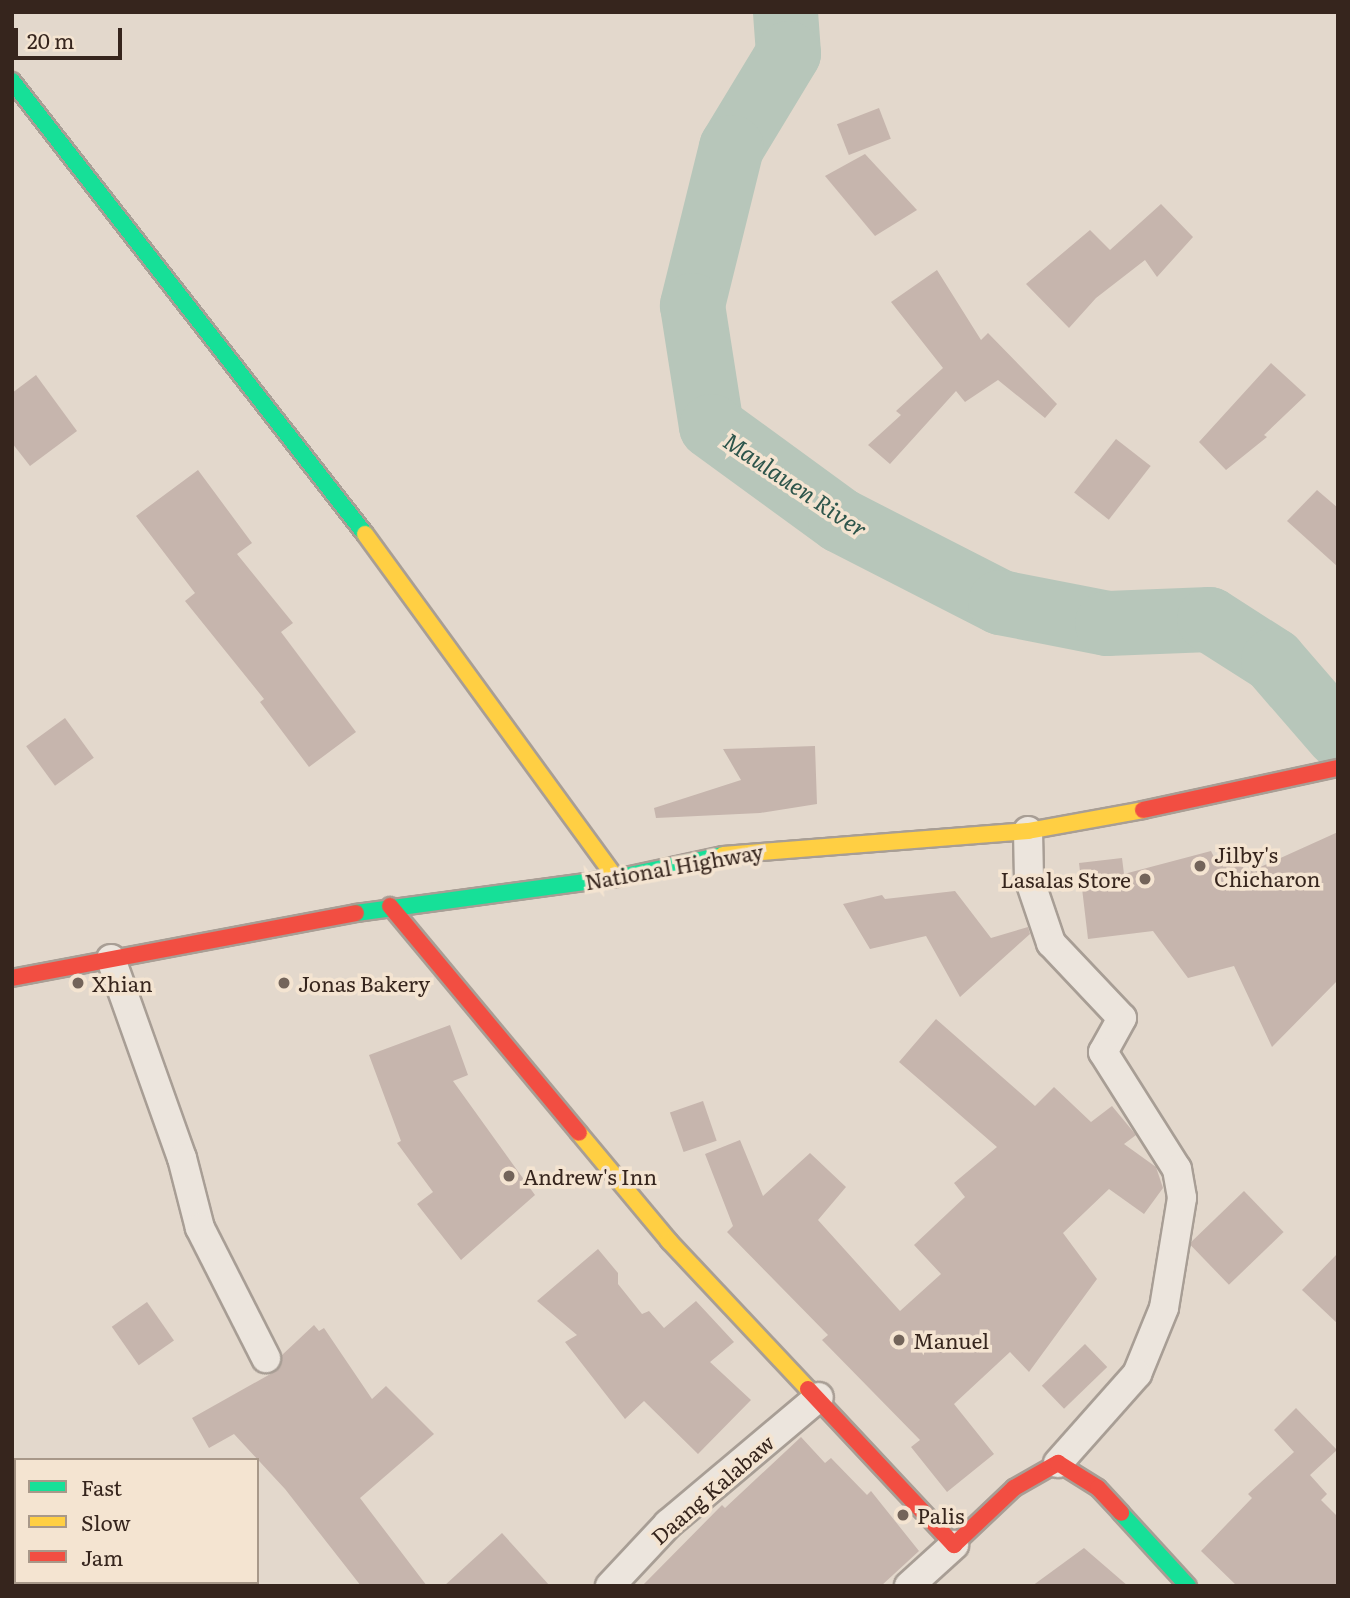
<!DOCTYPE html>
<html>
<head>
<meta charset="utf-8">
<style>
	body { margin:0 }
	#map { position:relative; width:1350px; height:1598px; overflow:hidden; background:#e3d8cc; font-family:Literata,serif }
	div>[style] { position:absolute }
	.river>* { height:65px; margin:-32.5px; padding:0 32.5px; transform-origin:32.5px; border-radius:32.5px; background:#b7c6ba }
	.building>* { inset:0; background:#c6b5ad; transform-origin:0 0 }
	.roads { filter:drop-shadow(2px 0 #a89e95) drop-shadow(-2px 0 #a89e95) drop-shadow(0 2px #a89e95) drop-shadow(0 -2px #a89e95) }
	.street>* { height:28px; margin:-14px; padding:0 14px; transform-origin:14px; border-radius:14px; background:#ece5dd }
	.fast>* { height:16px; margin:-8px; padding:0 8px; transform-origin:8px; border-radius:8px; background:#16e098 }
	.slow>* { height:16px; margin:-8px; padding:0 8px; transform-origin:8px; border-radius:8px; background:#ffcf43 }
	.jam>* { height:16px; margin:-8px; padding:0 8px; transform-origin:8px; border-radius:8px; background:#f24e42 }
	.dots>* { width:19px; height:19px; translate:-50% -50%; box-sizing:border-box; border:4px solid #f4e4d1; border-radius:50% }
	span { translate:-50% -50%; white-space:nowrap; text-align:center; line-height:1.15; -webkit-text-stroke:7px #f4e4d1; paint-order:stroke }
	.poi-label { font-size:21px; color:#36251d }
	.left { translate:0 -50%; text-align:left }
	.right { translate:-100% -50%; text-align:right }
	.street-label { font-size:21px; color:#36251d }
	.water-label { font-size:23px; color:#2d554b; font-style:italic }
	.frame { position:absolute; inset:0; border:14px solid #36251d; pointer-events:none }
	.legend { position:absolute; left:14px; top:1458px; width:245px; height:126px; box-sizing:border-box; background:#f4e4d1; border:2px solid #a89889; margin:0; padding:9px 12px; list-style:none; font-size:21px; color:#36251d }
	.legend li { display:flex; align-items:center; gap:14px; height:35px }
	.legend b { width:35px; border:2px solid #a89889 }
	.scale { position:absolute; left:14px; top:28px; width:108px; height:32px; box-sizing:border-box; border:4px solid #36251d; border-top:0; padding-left:9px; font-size:21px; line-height:24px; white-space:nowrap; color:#36251d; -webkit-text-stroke:5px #f4e4d1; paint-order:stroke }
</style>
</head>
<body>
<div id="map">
	<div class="river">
		<i style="left:785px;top:12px;width:41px;rotate:85.8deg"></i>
		<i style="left:788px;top:53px;width:110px;rotate:121.2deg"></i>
		<i style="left:731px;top:147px;width:163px;rotate:103.9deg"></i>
		<i style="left:692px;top:305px;width:122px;rotate:81.1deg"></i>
		<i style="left:711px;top:426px;width:160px;rotate:36.1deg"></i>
		<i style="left:840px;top:520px;width:180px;rotate:27.1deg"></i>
		<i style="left:1000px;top:602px;width:109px;rotate:11.1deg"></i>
		<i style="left:1107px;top:623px;width:102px;rotate:-2.2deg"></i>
		<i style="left:1209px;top:619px;width:76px;rotate:32.6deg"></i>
		<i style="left:1273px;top:660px;width:99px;rotate:49.1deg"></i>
	</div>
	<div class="building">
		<i style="left:879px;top:108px;width:33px;height:45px;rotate:69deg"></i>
		<i style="clip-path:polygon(865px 154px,917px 210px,875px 236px,825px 176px)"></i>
		<i style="clip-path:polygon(1161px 204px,1193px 237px,1157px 277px,1145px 260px,1096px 298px,1069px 328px,1026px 284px,1090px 230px,1110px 250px)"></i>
		<i style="clip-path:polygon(937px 270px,981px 340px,988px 333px,1057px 404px,1045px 418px,998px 380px,965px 402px,956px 391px,890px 464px,868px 445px,901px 415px,896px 411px,943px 368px,891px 302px)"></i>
		<i style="clip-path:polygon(1271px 363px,1306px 395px,1264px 435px,1267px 437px,1226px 470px,1199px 442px)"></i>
		<i style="clip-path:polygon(36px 375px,77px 431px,30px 466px,12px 443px,12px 393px)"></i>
		<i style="left:1116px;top:439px;width:44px;height:68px;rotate:38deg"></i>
		<i style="clip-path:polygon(198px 470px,252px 543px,237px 554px,293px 623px,281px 632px,356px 732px,309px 767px,260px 702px,264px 699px,185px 601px,195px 593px,136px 516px)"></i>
		<i style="clip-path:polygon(1317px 490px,1338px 508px,1338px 567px,1287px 521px)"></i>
		<i style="left:65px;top:718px;width:49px;height:48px;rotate:54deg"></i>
		<i style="clip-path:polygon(815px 746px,817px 804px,760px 813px,656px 818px,654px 808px,741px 780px,723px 749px)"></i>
		<i style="clip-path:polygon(1338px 832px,1338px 980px,1272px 1047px,1234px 966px,1188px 978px,1153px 931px,1088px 939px,1079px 863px,1122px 858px,1124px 874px,1211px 851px,1216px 861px,1233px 852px,1247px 873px)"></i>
		<i style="clip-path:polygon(955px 891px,991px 938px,1028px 927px,1030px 934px,960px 997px,926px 936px,870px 949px,843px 904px,882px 895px,885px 899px)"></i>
		<i style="clip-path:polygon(936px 1019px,1035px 1106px,1054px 1087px,1091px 1122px,1112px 1106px,1136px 1135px,1124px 1144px,1156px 1167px,1163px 1188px,1144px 1214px,1109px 1189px,1063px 1233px,1097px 1279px,1029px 1372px,1010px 1352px,954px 1404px,994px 1454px,947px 1492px,911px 1447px,920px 1440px,822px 1340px,828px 1335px,727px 1232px,733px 1226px,705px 1154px,740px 1140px,763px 1196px,810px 1153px,846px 1187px,818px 1220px,900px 1311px,941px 1274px,914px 1245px,965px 1197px,954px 1183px,997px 1147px,899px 1062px)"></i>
		<i style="clip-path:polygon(450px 1025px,468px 1075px,453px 1081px,535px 1195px,461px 1260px,417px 1204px,433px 1192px,397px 1143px,401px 1141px,369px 1055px)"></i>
		<i style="left:703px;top:1101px;width:42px;height:35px;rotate:71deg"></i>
		<i style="left:1244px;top:1191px;width:57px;height:76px;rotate:46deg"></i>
		<i style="clip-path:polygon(598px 1249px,618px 1273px,618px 1284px,642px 1314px,649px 1311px,664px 1328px,696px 1301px,734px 1342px,710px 1362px,751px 1400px,698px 1454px,644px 1401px,625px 1419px,565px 1342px,577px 1335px,537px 1301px)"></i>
		<i style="clip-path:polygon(1338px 1253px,1338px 1324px,1302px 1290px)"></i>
		<i style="left:147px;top:1302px;width:47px;height:43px;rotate:55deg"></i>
		<i style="clip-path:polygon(314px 1325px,319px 1331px,324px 1328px,372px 1399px,386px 1386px,434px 1434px,360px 1498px,427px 1586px,361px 1586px,285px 1489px,234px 1434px,209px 1448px,192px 1418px,274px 1372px,282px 1355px)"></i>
		<i style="left:1085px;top:1344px;width:32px;height:60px;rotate:46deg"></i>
		<i style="clip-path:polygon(1296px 1408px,1337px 1450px,1310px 1475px,1327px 1494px,1321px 1500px,1338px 1517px,1338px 1586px,1237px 1586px,1201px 1551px,1252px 1498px,1248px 1494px,1294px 1452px,1274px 1430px)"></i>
		<i style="clip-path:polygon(801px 1437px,825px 1463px,831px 1458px,867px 1495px,871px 1491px,919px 1551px,881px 1586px,642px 1586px,722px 1505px,725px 1508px)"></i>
		<i style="clip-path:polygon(502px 1533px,550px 1586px,444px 1586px)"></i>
		<i style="clip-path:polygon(1084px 1548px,1128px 1586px,1032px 1586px)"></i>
	</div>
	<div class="roads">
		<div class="street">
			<i style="left:1028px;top:831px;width:47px;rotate:88.8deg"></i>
			<i style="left:1029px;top:878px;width:69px;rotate:71.3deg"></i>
			<i style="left:1051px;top:943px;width:103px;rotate:46.6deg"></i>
			<i style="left:1122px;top:1018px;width:39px;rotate:119deg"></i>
			<i style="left:1103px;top:1052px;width:138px;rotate:57.7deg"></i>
			<i style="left:1177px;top:1169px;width:29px;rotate:80deg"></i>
			<i style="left:1182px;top:1198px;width:111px;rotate:99.3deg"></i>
			<i style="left:1164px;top:1308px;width:71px;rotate:112.2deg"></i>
			<i style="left:1137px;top:1374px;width:119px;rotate:131.6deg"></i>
			<i style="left:111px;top:959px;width:211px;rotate:70.4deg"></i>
			<i style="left:182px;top:1158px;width:72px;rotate:75.6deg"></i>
			<i style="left:200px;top:1228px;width:146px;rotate:63.1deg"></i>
			<i style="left:610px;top:1586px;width:85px;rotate:-46.9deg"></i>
			<i style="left:668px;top:1524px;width:197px;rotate:-40.1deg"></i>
			<i style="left:909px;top:1586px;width:61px;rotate:-42.3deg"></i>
		</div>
		<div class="fast">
			<i style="left:12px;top:81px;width:574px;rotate:52.07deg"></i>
			<i style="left:356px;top:913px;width:262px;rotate:-7.7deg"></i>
			<i style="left:616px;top:878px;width:109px;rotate:-12.1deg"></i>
			<i style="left:1121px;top:1513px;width:99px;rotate:47.5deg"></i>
		</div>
		<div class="slow">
			<i style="left:365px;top:534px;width:426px;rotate:53.9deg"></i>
			<i style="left:723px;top:855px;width:306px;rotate:-4.5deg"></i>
			<i style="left:1028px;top:831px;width:117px;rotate:-10.3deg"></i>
			<i style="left:579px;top:1133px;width:141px;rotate:50.2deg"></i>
			<i style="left:669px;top:1241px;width:203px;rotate:46.8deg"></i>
		</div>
		<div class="jam">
			<i style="left:1143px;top:810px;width:199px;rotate:-12.2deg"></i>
			<i style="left:390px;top:906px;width:295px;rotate:50.2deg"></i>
			<i style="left:12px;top:978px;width:350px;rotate:-10.7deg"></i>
			<i style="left:808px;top:1389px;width:214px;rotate:46.9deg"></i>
			<i style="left:954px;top:1545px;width:83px;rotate:-43.5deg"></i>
			<i style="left:1014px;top:1488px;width:51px;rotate:-29.6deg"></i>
			<i style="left:1058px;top:1463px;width:47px;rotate:32deg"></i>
			<i style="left:1098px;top:1488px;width:34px;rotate:47deg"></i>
		</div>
	</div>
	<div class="dots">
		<i style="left:1200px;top:866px;background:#73645a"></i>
		<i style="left:1145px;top:879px;background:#73645a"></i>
		<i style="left:78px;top:983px;background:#73645a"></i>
		<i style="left:284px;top:983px;background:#73645a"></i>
		<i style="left:509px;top:1176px;background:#73645a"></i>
		<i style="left:899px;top:1340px;background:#73645a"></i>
		<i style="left:903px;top:1515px;background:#73645a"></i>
	</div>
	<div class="poi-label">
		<span class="left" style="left:1214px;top:866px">Jilby's<br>Chicharon</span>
		<span class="right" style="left:1131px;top:879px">Lasalas Store</span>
		<span class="left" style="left:92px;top:983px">Xhian</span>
		<span class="left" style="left:298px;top:983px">Jonas Bakery</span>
		<span class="left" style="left:523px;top:1176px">Andrew's Inn</span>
		<span class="left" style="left:913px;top:1340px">Manuel</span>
		<span class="left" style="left:917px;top:1515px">Palis</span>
	</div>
	<div class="street-label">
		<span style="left:674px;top:866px;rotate:-10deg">National Highway</span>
		<span style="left:712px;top:1489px;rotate:-41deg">Daang Kalabaw</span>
	</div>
	<div class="water-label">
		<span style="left:796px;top:484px;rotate:34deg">Maulauen River</span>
	</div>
	<div class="frame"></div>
	<ul class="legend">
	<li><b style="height:9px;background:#16e098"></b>Fast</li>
	<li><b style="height:9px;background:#ffcf43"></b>Slow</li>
	<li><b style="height:9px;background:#f24e42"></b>Jam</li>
	</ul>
	<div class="scale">20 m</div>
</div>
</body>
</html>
